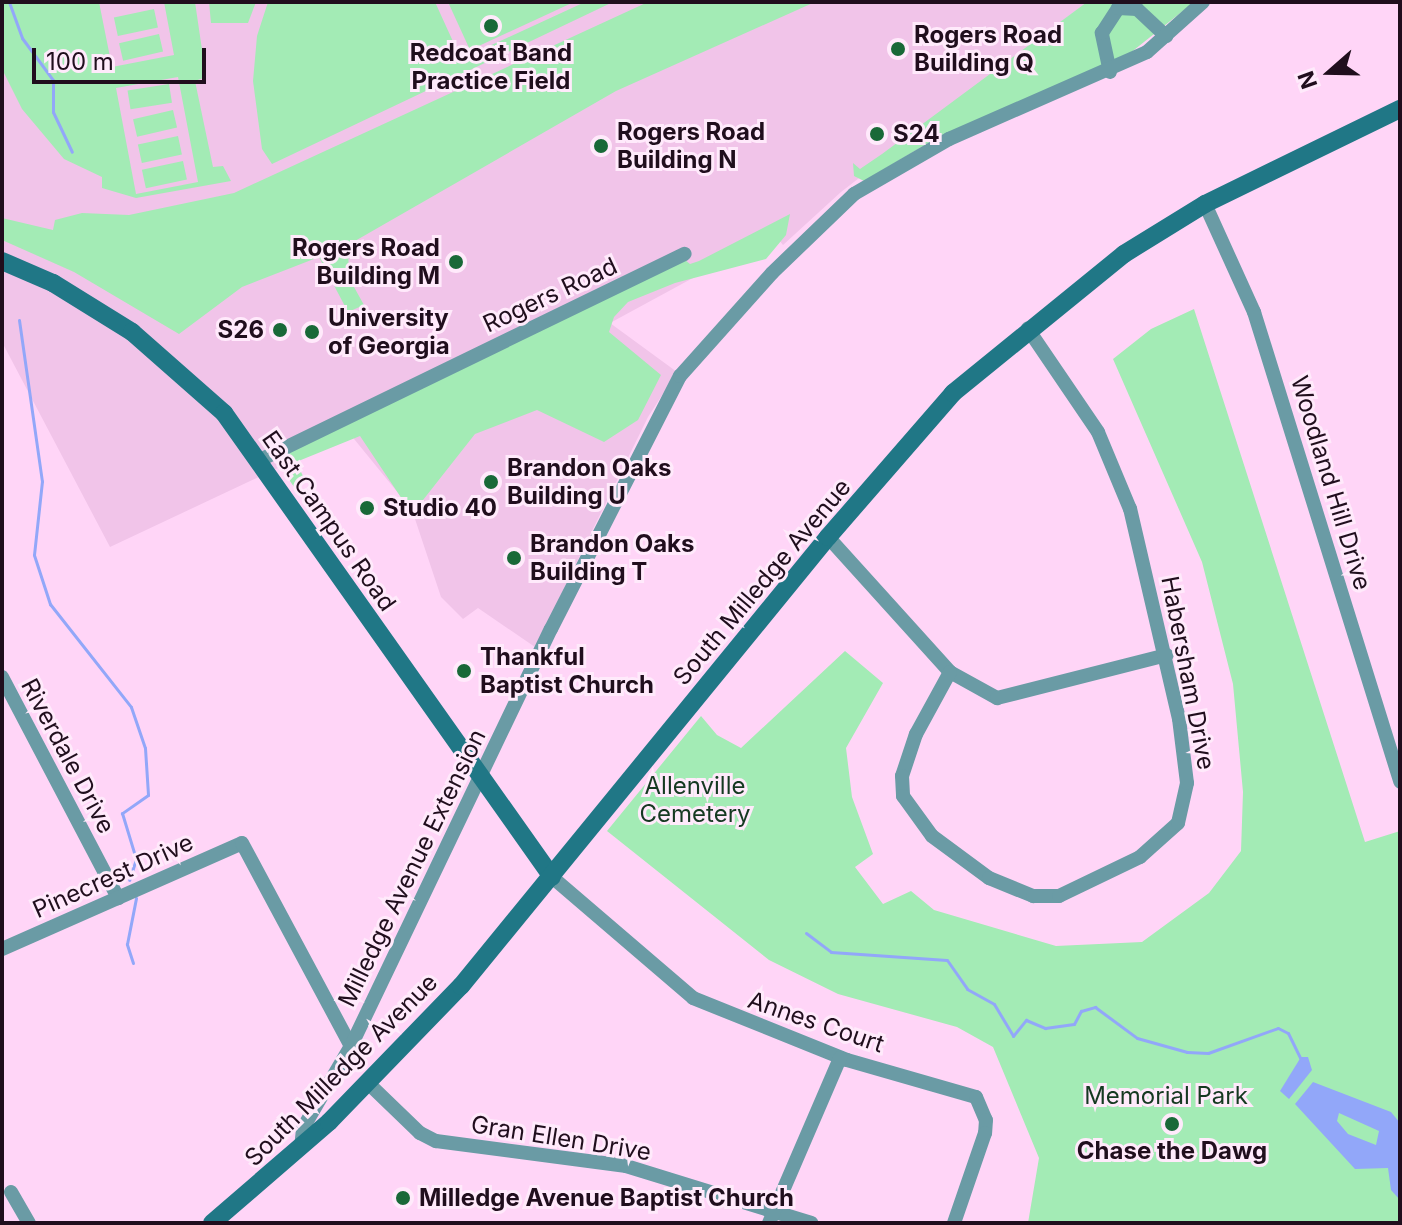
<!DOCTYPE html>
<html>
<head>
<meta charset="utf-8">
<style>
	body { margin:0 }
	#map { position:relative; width:1402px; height:1225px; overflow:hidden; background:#ffd5f7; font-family:Inter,sans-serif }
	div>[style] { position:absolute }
	.built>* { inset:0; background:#f1c4e9 }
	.green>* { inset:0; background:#a3ebb5; transform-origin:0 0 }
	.water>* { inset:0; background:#92a7f9 }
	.stream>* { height:3px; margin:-1.5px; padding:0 1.5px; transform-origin:1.5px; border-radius:1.5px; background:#92a7f9 }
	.minor>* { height:14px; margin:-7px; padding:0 7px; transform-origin:7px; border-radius:7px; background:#6a9ba5 }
	.secondary>* { height:18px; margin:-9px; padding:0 9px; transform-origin:9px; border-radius:9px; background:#207786 }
	.dots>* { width:22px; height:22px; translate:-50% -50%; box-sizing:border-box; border:4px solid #ffeafb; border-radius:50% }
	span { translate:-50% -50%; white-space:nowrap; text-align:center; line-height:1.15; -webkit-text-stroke:6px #ffeafb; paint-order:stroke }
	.poi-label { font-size:24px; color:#200e1d; font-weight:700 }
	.left { translate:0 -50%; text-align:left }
	.right { translate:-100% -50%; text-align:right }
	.street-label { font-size:24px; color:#200e1d }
	.park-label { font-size:24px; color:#153921 }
	.frame { position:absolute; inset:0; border:4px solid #200e1d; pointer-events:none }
	.north { position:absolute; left:1290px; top:32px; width:80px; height:80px; -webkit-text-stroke:6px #ffeafb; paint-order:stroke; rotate:250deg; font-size:22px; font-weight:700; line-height:32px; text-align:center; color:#200e1d }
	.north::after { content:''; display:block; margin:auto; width:28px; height:36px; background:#200e1d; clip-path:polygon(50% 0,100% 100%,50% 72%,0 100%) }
	.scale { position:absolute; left:32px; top:48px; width:174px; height:36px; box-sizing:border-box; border:4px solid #200e1d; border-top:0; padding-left:10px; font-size:24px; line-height:28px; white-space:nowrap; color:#200e1d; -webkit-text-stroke:6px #ffeafb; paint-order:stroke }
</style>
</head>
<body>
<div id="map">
	<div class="built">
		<i style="clip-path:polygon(2px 2px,1087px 2px,841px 192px,783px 245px,774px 234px,610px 323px,677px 372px,648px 417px,535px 647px,478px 608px,463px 619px,441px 597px,412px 510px,350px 434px,110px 547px,2px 342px)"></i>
	</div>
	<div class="green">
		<i style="clip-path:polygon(evenodd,2px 2px,99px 2px,112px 67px,174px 55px,164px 2px,195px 2px,206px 77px,195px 81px,213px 167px,223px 166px,231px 181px,136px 198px,102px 188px,102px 177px,64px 159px,22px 109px,2px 69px,2px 2px,178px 77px,198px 182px,136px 194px,116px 88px,178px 77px)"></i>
		<i style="clip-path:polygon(209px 2px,256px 2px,248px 23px,211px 23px)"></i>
		<i style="clip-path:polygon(268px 2px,435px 2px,461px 59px,585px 2px,613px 2px,272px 164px,262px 149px,253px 81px,257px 36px)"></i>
		<i style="clip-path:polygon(448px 2px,574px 2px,470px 50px)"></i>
		<i style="clip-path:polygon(648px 2px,815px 2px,616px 91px,348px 245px,349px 278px,364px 305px,348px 312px,319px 257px,242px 287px,179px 334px,74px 272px,2px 240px,2px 218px,53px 230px,55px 220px,82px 213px,129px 215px,234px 193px)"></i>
		<i style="clip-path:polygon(1087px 2px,1194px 2px,1129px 54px,940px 136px,864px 181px,854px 176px,853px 163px,860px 169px,882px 154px)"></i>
		<i style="left:154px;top:9px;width:19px;height:41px;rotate:78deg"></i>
		<i style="left:159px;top:34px;width:18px;height:41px;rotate:77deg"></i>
		<i style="left:169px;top:84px;width:19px;height:42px;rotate:81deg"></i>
		<i style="left:173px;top:110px;width:18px;height:41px;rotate:77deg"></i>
		<i style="left:178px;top:136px;width:19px;height:41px;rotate:78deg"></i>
		<i style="left:183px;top:161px;width:19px;height:42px;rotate:78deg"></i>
		<i style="clip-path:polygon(790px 214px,786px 235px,766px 259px,675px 283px,628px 302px,614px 317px,609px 332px,661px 375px,638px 420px,604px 442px,537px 410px,475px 434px,412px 514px,360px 436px,296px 462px,304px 478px,294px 487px,278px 463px,280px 457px,685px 260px,690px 264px,699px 261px)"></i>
		<i style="clip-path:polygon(1194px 309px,1365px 842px,1400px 831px,1400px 1223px,1028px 1223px,1039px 1158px,993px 1047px,957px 1027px,838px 994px,769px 960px,607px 831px,701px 716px,717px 735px,741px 748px,845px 651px,883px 683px,846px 748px,852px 797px,873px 854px,855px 867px,883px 904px,911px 891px,934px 910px,1056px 946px,1142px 942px,1209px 893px,1241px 851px,1243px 792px,1233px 684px,1202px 562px,1113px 359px,1151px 329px)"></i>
	</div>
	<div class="water">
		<i style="clip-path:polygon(1301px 1057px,1308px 1057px,1312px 1070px,1289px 1099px,1280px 1091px)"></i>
		<i style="clip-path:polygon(evenodd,1313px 1082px,1391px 1112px,1400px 1123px,1400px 1200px,1391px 1190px,1388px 1168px,1355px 1169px,1295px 1104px,1313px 1082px,1339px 1113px,1379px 1131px,1376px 1145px,1348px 1134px,1337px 1121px,1339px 1113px)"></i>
	</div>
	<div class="stream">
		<i style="left:9px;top:2px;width:38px;rotate:70deg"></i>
		<i style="left:22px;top:38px;width:52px;rotate:53.6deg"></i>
		<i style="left:53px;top:80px;width:32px;rotate:90deg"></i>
		<i style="left:53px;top:112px;width:44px;rotate:64.6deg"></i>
		<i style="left:19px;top:320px;width:163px;rotate:81.9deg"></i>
		<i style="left:42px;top:481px;width:74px;rotate:96.2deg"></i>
		<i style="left:34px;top:555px;width:52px;rotate:71.9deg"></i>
		<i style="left:50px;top:604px;width:131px;rotate:51.8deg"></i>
		<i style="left:131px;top:707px;width:43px;rotate:71.1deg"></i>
		<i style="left:145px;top:748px;width:47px;rotate:86.3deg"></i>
		<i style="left:148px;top:795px;width:32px;rotate:145deg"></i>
		<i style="left:122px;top:813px;width:48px;rotate:73.1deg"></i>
		<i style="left:136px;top:859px;width:22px;rotate:108deg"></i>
		<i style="left:806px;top:933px;width:31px;rotate:37deg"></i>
		<i style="left:831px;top:952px;width:116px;rotate:3.9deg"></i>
		<i style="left:947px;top:960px;width:35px;rotate:55deg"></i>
		<i style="left:967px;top:989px;width:31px;rotate:29deg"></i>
		<i style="left:994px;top:1004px;width:37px;rotate:59deg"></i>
		<i style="left:1013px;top:1036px;width:21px;rotate:-51deg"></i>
		<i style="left:1026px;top:1020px;width:21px;rotate:23deg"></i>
		<i style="left:1045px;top:1028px;width:29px;rotate:-8deg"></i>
		<i style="left:1074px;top:1024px;width:15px;rotate:-62deg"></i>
		<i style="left:1081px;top:1011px;width:15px;rotate:-16deg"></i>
		<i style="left:1095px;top:1007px;width:52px;rotate:36.4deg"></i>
		<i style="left:1137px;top:1038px;width:52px;rotate:15.6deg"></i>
		<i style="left:1187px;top:1052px;width:21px;rotate:3deg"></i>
		<i style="left:1208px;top:1053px;width:74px;rotate:-19.7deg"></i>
		<i style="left:1278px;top:1028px;width:11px;rotate:27deg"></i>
		<i style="left:1288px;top:1033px;width:30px;rotate:64deg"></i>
		<i style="left:133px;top:963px;width:20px;rotate:-108deg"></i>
		<i style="left:127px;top:944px;width:47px;rotate:-78.9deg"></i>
	</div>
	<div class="minor">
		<i style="left:1110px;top:72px;width:40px;rotate:-102deg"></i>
		<i style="left:1102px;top:33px;width:30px;rotate:-57deg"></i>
		<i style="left:1118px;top:8px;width:19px;rotate:3deg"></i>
		<i style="left:1137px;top:9px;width:40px;rotate:43deg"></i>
		<i style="left:1205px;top:204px;width:119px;rotate:65.6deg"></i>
		<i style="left:1254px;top:312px;width:492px;rotate:72.7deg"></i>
		<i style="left:260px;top:460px;width:472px;rotate:-25.9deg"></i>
		<i style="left:828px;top:537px;width:182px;rotate:47.9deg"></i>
		<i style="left:950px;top:672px;width:54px;rotate:29deg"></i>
		<i style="left:997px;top:698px;width:175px;rotate:-14.2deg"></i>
		<i style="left:950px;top:672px;width:71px;rotate:118.7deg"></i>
		<i style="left:916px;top:734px;width:44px;rotate:108.4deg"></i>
		<i style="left:902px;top:776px;width:20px;rotate:87deg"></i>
		<i style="left:903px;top:796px;width:49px;rotate:54.1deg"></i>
		<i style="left:932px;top:836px;width:71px;rotate:36.4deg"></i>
		<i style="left:989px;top:878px;width:48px;rotate:22.2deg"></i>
		<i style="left:1033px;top:896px;width:26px"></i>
		<i style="left:1059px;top:896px;width:90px;rotate:-25.7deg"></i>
		<i style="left:1140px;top:857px;width:51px;rotate:-41.8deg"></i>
		<i style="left:1178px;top:823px;width:41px;rotate:-77.3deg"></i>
		<i style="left:1187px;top:783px;width:64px;rotate:-97.1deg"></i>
		<i style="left:1179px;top:719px;width:216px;rotate:-103.1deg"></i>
		<i style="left:1130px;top:509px;width:83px;rotate:-112.6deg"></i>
		<i style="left:1098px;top:432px;width:125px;rotate:-124.2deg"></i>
		<i style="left:2px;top:677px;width:250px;rotate:62.3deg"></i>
		<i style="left:552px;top:877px;width:186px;rotate:40.6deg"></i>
		<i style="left:693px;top:998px;width:166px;rotate:21.9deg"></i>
		<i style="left:847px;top:1060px;width:134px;rotate:16deg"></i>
		<i style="left:976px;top:1097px;width:25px;rotate:67deg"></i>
		<i style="left:986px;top:1120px;width:13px;rotate:94deg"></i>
		<i style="left:985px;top:1133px;width:95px;rotate:109deg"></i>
		<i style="left:2px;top:949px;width:262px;rotate:-23.8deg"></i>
		<i style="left:242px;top:843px;width:230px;rotate:61.8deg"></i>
		<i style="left:368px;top:1083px;width:72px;rotate:43.9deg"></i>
		<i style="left:420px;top:1133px;width:18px;rotate:27deg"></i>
		<i style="left:436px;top:1141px;width:192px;rotate:7.5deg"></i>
		<i style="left:626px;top:1166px;width:194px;rotate:17.1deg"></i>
		<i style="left:301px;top:1148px;width:20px;rotate:-84deg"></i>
		<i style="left:303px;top:1128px;width:95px;rotate:-59.7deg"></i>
		<i style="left:351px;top:1046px;width:462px;rotate:-64.4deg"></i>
		<i style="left:551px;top:629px;width:284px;rotate:-63deg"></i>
		<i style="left:680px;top:376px;width:138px;rotate:-48.2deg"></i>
		<i style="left:772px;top:273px;width:114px;rotate:-43.9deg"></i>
		<i style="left:854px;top:194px;width:110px;rotate:-30.1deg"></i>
		<i style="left:949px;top:139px;width:216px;rotate:-23.7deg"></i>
		<i style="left:1147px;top:52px;width:75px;rotate:-41.8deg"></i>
		<i style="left:11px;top:1192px;width:36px;rotate:60deg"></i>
		<i style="left:769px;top:1223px;width:180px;rotate:-66.7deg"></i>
	</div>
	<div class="secondary">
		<i style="left:2px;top:261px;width:56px;rotate:23.3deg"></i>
		<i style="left:53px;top:283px;width:93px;rotate:31.8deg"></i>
		<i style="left:132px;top:332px;width:123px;rotate:41.4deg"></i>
		<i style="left:224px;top:413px;width:568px;rotate:54.74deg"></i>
		<i style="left:212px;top:1223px;width:155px;rotate:-40.8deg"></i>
		<i style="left:329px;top:1122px;width:190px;rotate:-45.9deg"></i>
		<i style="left:461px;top:986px;width:580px;rotate:-50.74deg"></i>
		<i style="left:828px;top:537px;width:191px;rotate:-49deg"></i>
		<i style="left:953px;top:393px;width:220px;rotate:-39.1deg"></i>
		<i style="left:1124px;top:254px;width:95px;rotate:-31.7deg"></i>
		<i style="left:1205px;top:204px;width:217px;rotate:-26deg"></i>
	</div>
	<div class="dots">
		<i style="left:491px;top:26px;background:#196938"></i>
		<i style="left:898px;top:49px;background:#196938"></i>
		<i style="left:877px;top:134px;background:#196938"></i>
		<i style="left:601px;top:146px;background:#196938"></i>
		<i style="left:456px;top:262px;background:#196938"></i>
		<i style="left:280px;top:330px;background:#196938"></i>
		<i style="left:312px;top:332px;background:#196938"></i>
		<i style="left:491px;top:482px;background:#196938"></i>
		<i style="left:367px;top:508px;background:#196938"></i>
		<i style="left:514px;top:558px;background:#196938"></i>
		<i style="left:464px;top:671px;background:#196938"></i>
		<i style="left:1172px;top:1124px;background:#196938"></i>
		<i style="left:403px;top:1198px;background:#196938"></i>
	</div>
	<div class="poi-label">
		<span class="left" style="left:914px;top:49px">Rogers Road<br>Building Q</span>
		<span style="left:491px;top:67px">Redcoat Band<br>Practice Field</span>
		<span class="left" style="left:617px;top:146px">Rogers Road<br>Building N</span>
		<span class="left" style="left:893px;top:134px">S24</span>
		<span class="right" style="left:440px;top:262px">Rogers Road<br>Building M</span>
		<span class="left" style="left:328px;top:332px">University<br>of Georgia</span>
		<span class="right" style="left:264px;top:330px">S26</span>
		<span class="left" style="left:507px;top:482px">Brandon Oaks<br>Building U</span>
		<span class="left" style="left:383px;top:508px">Studio 40</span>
		<span class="left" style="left:530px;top:558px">Brandon Oaks<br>Building T</span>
		<span class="left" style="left:480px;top:671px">Thankful<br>Baptist Church</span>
		<span style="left:1172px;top:1151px">Chase the Dawg</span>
		<span class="left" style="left:419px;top:1198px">Milledge Avenue Baptist Church</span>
	</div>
	<div class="street-label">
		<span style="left:550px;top:295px;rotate:-25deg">Rogers Road</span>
		<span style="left:1331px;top:483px;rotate:73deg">Woodland Hill Drive</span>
		<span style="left:329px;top:521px;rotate:55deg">East Campus Road</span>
		<span style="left:762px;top:582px;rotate:-50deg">South Milledge Avenue</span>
		<span style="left:1188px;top:673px;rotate:79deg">Habersham Drive</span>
		<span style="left:68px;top:756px;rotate:62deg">Riverdale Drive</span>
		<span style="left:412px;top:868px;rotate:-64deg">Milledge Avenue Extension</span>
		<span style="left:113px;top:876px;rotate:-24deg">Pinecrest Drive</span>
		<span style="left:816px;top:1022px;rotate:19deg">Annes Court</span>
		<span style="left:341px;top:1070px;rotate:-45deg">South Milledge Avenue</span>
		<span style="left:561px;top:1138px;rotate:9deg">Gran Ellen Drive</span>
	</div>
	<div class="park-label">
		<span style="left:695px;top:800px">Allenville<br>Cemetery</span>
		<span style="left:1166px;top:1096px">Memorial Park</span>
	</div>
	<div class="frame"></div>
	<div class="north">N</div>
	<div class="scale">100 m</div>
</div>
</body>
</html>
